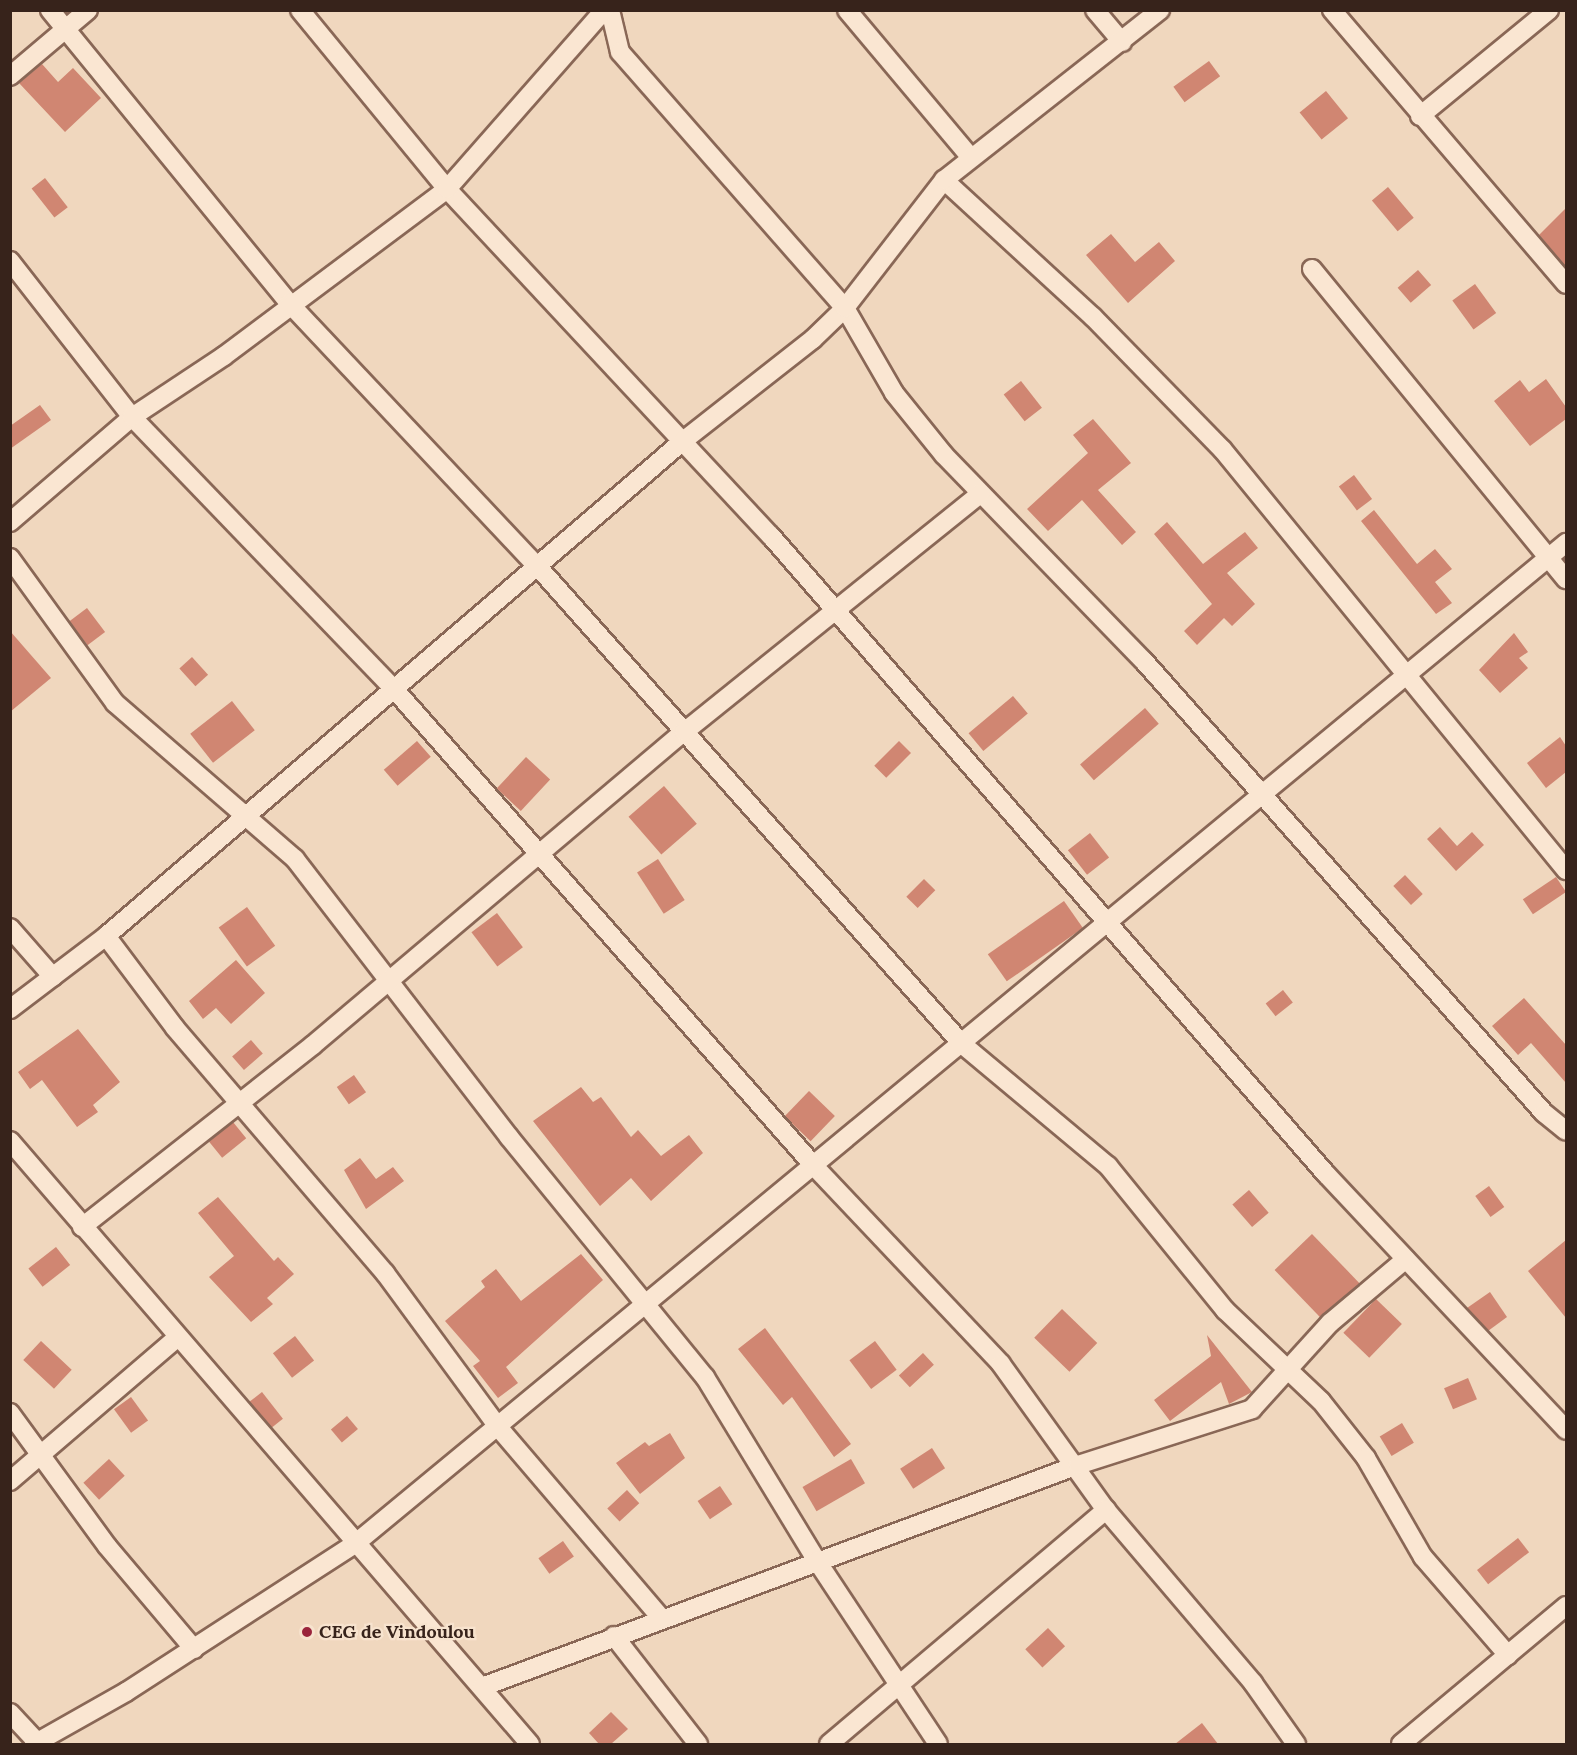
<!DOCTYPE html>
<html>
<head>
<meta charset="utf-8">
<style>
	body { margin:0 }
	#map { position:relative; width:1577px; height:1755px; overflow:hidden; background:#f0d7be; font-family:Lora,serif }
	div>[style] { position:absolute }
	.building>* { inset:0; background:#d08672; transform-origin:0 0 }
	.roads { filter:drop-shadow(2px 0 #896756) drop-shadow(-2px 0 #896756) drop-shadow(0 2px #896756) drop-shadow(0 -2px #896756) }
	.street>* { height:18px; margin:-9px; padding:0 9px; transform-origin:9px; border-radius:9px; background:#fae6d2 }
	.dots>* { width:16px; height:16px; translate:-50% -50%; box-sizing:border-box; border:3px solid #f7e3ce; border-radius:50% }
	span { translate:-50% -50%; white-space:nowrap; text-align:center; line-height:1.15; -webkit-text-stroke:4.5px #f7e3ce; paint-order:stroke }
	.poi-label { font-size:18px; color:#37231b; font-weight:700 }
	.left { translate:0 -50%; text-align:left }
	.frame { position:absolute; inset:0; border:12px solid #37231b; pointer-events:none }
</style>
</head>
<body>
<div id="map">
	<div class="building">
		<i style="left:1209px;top:61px;width:19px;height:44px;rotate:54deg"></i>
		<i style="clip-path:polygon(42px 64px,58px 82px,73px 68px,101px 98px,65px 132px,19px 83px)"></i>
		<i style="left:1326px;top:91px;width:35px;height:34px;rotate:51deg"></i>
		<i style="left:45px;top:178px;width:37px;height:17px;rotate:52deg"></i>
		<i style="left:1388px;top:187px;width:40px;height:21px;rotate:50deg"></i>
		<i style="clip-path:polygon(1566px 208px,1566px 267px,1539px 235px)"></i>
		<i style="clip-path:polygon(1111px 234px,1135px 262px,1159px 242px,1175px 261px,1128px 303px,1086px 255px)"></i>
		<i style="left:1418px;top:270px;width:20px;height:27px;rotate:49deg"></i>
		<i style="left:1475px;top:284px;width:36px;height:28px;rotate:54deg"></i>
		<i style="clip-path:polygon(1546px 379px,1566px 407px,1566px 419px,1530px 446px,1494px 401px,1520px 380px,1529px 392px)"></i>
		<i style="left:1021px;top:381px;width:34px;height:22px;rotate:52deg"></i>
		<i style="clip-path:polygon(40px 405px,51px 420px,10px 449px,10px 426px)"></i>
		<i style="clip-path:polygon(1093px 419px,1131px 463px,1098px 490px,1136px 532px,1122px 545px,1082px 500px,1048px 531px,1027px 509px,1088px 453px,1073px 435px)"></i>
		<i style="left:1354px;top:475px;width:30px;height:19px;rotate:53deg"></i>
		<i style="clip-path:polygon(1374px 510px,1417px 564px,1435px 549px,1452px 569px,1435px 582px,1452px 603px,1436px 614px,1361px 521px)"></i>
		<i style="clip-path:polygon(1167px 522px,1203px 564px,1245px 532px,1258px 548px,1227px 573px,1255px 604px,1232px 626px,1224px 618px,1197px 645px,1184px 631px,1212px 604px,1154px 534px)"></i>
		<i style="left:87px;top:608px;width:30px;height:22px;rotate:53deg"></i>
		<i style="clip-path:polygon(10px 631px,51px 678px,10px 712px)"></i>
		<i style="clip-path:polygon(1514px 633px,1528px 652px,1519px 658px,1528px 668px,1500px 693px,1479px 670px)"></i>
		<i style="left:192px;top:657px;width:24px;height:17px;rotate:48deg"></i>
		<i style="left:1013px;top:696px;width:23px;height:58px;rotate:50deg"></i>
		<i style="left:232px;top:701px;width:37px;height:53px;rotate:52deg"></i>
		<i style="left:1145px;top:708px;width:21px;height:86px;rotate:49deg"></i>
		<i style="clip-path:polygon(1560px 737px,1566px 746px,1566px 772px,1546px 788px,1527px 763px)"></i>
		<i style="left:417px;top:741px;width:21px;height:44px;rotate:49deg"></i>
		<i style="left:899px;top:741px;width:17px;height:35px;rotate:45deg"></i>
		<i style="left:526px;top:757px;width:33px;height:43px;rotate:43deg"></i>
		<i style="left:664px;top:786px;width:50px;height:47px;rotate:49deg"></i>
		<i style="clip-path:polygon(1440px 827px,1457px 846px,1472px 832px,1484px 845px,1456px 871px,1427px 839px)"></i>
		<i style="left:1090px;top:833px;width:31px;height:28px;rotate:52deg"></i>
		<i style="left:658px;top:859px;width:49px;height:25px;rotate:57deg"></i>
		<i style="left:1405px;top:875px;width:26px;height:16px;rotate:47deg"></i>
		<i style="left:1556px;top:877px;width:18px;height:40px;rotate:56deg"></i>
		<i style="left:924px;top:879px;width:16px;height:25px;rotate:45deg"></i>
		<i style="left:1064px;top:901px;width:33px;height:93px;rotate:55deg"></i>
		<i style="left:247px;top:907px;width:48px;height:35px;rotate:54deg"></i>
		<i style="left:497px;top:913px;width:43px;height:32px;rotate:53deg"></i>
		<i style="clip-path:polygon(236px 960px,265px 993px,231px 1024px,216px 1008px,203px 1019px,189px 1001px)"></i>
		<i style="left:1283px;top:990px;width:16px;height:22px;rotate:52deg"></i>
		<i style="clip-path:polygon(1524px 998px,1566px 1045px,1566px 1083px,1531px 1043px,1518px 1055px,1492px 1026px)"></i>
		<i style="clip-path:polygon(78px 1029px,120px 1082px,93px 1105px,98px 1112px,77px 1127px,42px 1080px,30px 1089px,18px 1072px)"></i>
		<i style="left:251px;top:1040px;width:18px;height:25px;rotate:49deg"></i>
		<i style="left:354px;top:1075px;width:21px;height:21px;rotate:55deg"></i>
		<i style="clip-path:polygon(581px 1087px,593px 1102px,601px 1097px,631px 1137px,638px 1130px,661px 1156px,689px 1135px,703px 1153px,651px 1201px,631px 1178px,600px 1206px,533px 1121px)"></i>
		<i style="left:809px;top:1091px;width:36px;height:35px;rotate:44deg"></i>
		<i style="left:233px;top:1122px;width:21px;height:31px;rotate:51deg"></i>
		<i style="clip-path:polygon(360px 1158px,376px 1179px,393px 1167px,404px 1181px,366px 1209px,344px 1170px)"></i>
		<i style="left:1489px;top:1186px;width:26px;height:17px;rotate:54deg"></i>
		<i style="left:1249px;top:1190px;width:30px;height:22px;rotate:49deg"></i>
		<i style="clip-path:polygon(218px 1197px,274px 1261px,278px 1257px,294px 1274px,267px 1298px,273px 1304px,251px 1322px,209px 1277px,234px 1256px,198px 1213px)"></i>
		<i style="left:1312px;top:1234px;width:69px;height:52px;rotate:46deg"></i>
		<i style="clip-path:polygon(1566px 1240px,1566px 1318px,1528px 1271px)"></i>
		<i style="left:56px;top:1247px;width:23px;height:35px;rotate:52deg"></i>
		<i style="clip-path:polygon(581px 1254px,603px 1280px,506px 1367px,518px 1383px,498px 1398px,473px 1366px,480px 1361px,445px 1321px,485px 1287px,481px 1281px,496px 1269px,521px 1301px)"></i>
		<i style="clip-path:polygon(1490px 1292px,1507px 1317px,1488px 1331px,1467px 1308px)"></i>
		<i style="left:1376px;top:1299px;width:36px;height:47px;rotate:44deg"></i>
		<i style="left:1062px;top:1309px;width:49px;height:40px;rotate:44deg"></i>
		<i style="clip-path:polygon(765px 1328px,851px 1444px,834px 1457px,792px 1397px,783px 1405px,738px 1349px)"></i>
		<i style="clip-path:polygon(1207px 1335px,1252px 1392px,1229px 1404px,1221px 1382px,1170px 1421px,1154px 1400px,1211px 1356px)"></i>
		<i style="left:295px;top:1336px;width:31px;height:28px;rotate:52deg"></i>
		<i style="left:41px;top:1341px;width:42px;height:26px;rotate:43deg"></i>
		<i style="left:875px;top:1341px;width:36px;height:32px;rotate:53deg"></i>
		<i style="left:923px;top:1353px;width:16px;height:33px;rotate:47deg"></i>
		<i style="left:1468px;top:1378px;width:23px;height:26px;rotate:67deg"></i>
		<i style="left:262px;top:1392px;width:34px;height:16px;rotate:52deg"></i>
		<i style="left:131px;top:1397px;width:29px;height:21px;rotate:54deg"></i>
		<i style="left:347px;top:1416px;width:17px;height:21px;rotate:50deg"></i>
		<i style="left:1402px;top:1423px;width:23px;height:26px;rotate:59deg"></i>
		<i style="clip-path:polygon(670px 1433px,685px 1458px,640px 1494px,616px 1463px,645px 1442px,649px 1446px)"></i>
		<i style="left:932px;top:1448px;width:24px;height:38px;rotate:57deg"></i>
		<i style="left:109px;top:1459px;width:23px;height:35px;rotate:47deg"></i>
		<i style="left:851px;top:1459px;width:28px;height:56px;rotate:60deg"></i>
		<i style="left:720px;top:1486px;width:22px;height:27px;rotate:56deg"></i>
		<i style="left:627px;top:1490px;width:18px;height:27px;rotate:47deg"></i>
		<i style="left:1518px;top:1538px;width:18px;height:52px;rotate:52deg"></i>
		<i style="left:563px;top:1541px;width:19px;height:30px;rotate:55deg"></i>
		<i style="left:1048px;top:1628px;width:25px;height:31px;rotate:47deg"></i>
		<i style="clip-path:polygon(611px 1712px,628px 1729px,611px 1744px,599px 1744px,589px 1733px)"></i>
		<i style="clip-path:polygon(1202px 1723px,1218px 1744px,1175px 1744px)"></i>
	</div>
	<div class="roads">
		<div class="street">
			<i style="left:50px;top:10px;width:378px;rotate:50.8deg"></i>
			<i style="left:289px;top:303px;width:364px;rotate:46.7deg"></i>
			<i style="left:539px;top:568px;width:637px;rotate:48.37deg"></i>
			<i style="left:962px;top:1044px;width:190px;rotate:39.9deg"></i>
			<i style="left:1108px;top:1166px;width:186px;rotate:50.9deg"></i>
			<i style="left:1225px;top:1310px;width:132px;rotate:43.5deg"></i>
			<i style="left:1321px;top:1401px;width:73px;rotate:51.7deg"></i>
			<i style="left:1366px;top:1458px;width:114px;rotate:60.1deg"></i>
			<i style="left:1423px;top:1557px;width:130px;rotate:49.1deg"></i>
			<i style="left:300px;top:10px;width:232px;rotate:50.6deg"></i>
			<i style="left:447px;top:189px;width:475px;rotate:47deg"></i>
			<i style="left:771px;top:536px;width:846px;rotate:48.98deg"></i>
			<i style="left:1326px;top:1174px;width:351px;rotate:46.8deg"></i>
			<i style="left:610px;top:10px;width:43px;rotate:76.6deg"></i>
			<i style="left:620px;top:52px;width:341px;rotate:48.7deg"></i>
			<i style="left:845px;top:308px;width:98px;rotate:60deg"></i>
			<i style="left:894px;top:393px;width:80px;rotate:51.1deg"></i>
			<i style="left:944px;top:455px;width:286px;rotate:45.9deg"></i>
			<i style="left:1143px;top:660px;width:605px;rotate:48.48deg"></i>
			<i style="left:1544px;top:1113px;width:28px;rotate:39deg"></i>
			<i style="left:847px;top:10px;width:193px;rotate:50deg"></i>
			<i style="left:1095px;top:10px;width:42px;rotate:49.8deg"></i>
			<i style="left:1332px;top:10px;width:360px;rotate:49.5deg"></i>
			<i style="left:10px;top:76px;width:102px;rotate:-40.2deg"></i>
			<i style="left:1420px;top:116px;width:167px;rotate:-39.4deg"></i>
			<i style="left:944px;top:180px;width:202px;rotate:42.6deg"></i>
			<i style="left:1093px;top:317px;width:185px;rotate:45.7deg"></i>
			<i style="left:1222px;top:449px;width:544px;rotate:50.75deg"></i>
			<i style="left:10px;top:261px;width:198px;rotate:52deg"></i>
			<i style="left:132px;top:417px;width:379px;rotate:46.1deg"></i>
			<i style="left:395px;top:690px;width:634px;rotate:48.64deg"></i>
			<i style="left:814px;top:1166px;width:272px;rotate:46.6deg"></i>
			<i style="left:1001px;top:1364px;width:180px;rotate:54.3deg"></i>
			<i style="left:1106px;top:1510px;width:227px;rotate:49.6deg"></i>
			<i style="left:1253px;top:1683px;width:75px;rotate:54.8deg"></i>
			<i style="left:1312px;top:269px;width:401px;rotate:50.7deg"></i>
			<i style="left:10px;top:522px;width:161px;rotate:-40.7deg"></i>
			<i style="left:132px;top:417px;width:110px;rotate:-33.5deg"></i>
			<i style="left:224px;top:356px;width:279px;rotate:-36.8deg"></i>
			<i style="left:447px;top:189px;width:238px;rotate:-48.7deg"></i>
			<i style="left:10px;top:558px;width:179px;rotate:54.1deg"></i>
			<i style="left:115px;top:703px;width:238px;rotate:40.9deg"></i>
			<i style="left:295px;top:859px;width:351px;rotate:52.4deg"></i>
			<i style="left:509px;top:1137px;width:310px;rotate:50.8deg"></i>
			<i style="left:705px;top:1377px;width:215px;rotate:58.7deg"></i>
			<i style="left:817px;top:1561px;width:219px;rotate:56.5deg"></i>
			<i style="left:10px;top:928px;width:65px;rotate:48.7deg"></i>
			<i style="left:106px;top:936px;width:115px;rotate:53.1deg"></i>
			<i style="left:175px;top:1028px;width:323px;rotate:49.4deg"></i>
			<i style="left:385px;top:1273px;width:191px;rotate:53.7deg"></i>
			<i style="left:498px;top:1427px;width:251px;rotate:49.5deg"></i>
			<i style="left:10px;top:1009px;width:121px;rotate:-37.2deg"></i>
			<i style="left:106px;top:936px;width:760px;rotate:-40.63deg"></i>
			<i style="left:683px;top:441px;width:165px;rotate:-38.1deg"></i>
			<i style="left:813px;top:339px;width:45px;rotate:-44.1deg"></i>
			<i style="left:845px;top:308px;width:162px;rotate:-52.3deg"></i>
			<i style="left:944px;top:180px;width:275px;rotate:-38.2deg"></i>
			<i style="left:10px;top:1141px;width:796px;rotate:49.23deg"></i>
			<i style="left:82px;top:1227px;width:294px;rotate:-38.2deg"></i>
			<i style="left:313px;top:1045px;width:485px;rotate:-40.2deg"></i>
			<i style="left:684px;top:732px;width:380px;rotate:-38.8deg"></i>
			<i style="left:10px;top:1413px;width:165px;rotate:53.9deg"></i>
			<i style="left:107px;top:1546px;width:135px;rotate:49.8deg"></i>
			<i style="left:10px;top:1481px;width:221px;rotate:-40.6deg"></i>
			<i style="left:614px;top:1636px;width:137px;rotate:52.1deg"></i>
			<i style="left:482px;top:1687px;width:636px;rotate:-20.43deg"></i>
			<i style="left:1078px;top:1465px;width:183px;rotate:-17.8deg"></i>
			<i style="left:1252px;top:1409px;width:116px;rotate:-47.8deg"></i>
			<i style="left:1330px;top:1323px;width:99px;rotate:-40.1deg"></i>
			<i style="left:10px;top:1713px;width:40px;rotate:47deg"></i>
			<i style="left:34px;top:1744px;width:106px;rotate:-29.5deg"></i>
			<i style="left:126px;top:1692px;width:274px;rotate:-32.9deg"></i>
			<i style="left:356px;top:1543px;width:1570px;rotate:-39.57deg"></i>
			<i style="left:829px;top:1744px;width:363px;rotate:-40.2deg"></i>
			<i style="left:1401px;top:1744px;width:215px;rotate:-39.9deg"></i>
		</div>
	</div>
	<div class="dots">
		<i style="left:307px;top:1632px;background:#9a243c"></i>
	</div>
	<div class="poi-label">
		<span class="left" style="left:319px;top:1632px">CEG de Vindoulou</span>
	</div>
	<div class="frame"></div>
</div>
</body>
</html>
